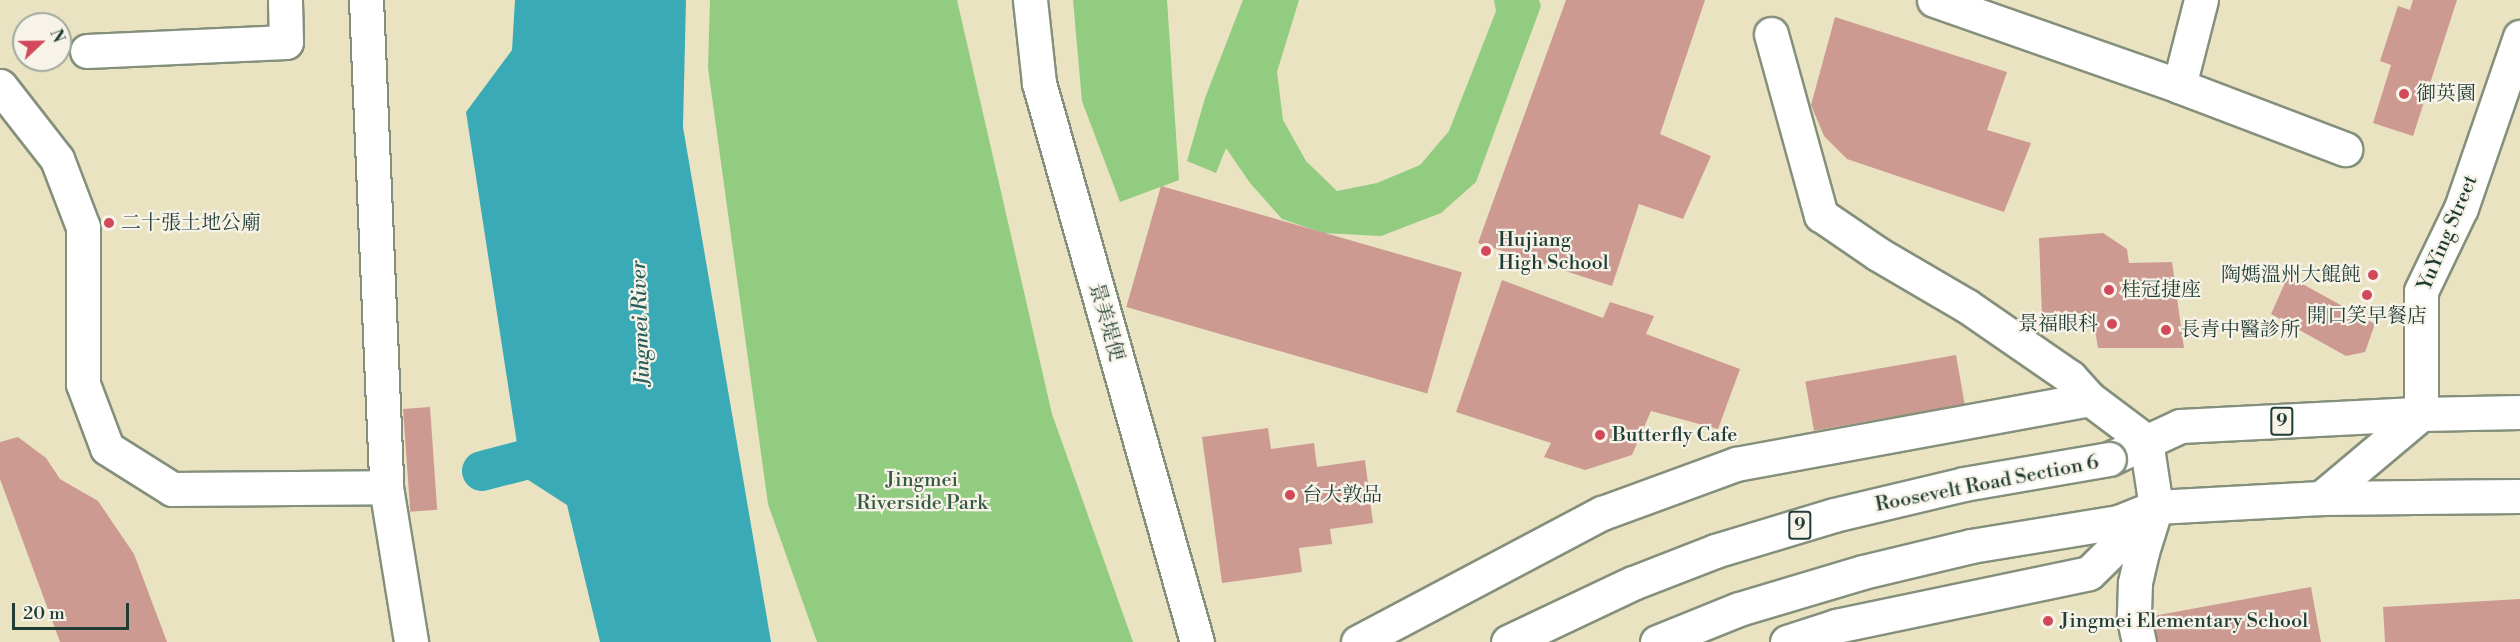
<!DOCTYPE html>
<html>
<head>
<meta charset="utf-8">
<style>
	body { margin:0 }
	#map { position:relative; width:2520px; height:642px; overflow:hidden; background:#e9e3c2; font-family:"Libre Bodoni","Noto Serif TC",serif }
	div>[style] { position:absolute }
	.green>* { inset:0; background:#92cc80 }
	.water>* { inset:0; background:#3aabb6 }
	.canal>* { height:40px; margin:-20px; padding:0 20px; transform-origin:20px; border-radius:20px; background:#3aabb6 }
	.building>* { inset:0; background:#cd9a92; transform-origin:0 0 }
	.roads { filter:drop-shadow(2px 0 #84907b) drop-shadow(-2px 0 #84907b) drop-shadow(0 2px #84907b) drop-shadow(0 -2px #84907b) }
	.minor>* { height:33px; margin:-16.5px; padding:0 16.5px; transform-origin:16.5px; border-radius:16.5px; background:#fff }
	.major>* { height:33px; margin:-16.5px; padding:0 16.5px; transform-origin:16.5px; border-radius:16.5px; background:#fff }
	.bridges { filter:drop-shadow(2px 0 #84907b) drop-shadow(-2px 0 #84907b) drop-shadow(0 2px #84907b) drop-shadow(0 -2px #84907b) }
	.major-bridge>* { height:33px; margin:-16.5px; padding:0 16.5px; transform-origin:16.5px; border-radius:16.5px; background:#fff }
	.dots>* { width:16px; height:16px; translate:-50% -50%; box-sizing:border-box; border:3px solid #f7f3e8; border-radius:50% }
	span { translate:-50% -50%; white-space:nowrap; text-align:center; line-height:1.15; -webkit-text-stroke:4.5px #f7f3e8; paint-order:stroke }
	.shield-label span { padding:2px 4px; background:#f7f3e8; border:2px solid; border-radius:4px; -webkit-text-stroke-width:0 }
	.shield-label { font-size:18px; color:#1f3d34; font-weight:700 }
	.poi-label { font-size:20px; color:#1f3d34 }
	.left { translate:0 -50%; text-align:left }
	.right { translate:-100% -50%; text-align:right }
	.street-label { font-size:20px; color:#1f3d34 }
	.park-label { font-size:20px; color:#365a43 }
	.water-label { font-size:21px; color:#275e5b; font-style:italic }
	.north { position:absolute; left:12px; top:12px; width:60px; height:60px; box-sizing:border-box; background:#f7f3e8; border:2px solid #a1aaa0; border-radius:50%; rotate:68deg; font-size:16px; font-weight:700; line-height:24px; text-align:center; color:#1f3d34 }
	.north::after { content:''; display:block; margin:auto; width:21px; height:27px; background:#d1495b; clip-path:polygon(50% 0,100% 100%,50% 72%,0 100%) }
	.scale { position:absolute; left:12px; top:603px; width:117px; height:27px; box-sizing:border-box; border:3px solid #1f3d34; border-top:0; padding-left:8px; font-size:18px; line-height:21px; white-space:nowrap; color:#1f3d34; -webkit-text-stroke:4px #f7f3e8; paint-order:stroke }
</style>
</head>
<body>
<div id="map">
	<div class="green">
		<i style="clip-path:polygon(710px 0,957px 0,1052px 414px,1133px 642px,817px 642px,768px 504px,708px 68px)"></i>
		<i style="clip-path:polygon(1073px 0,1167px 0,1179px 180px,1120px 202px,1082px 101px)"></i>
		<i style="clip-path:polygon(1243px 0,1299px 0,1277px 72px,1283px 120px,1306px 161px,1337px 191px,1377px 183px,1420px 165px,1449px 131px,1496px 11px,1494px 0,1539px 0,1541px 6px,1476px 182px,1441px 213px,1381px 236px,1323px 233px,1282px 219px,1250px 183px,1226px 148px,1216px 173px,1187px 161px,1205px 98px)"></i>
	</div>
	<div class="water">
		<i style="clip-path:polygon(515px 0,686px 0,683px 127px,771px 642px,600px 642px,567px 505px,522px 476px,466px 112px,512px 50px)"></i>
	</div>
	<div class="canal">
		<i style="left:482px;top:471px;width:95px;rotate:-14.6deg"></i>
	</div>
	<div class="building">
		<i style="clip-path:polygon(1566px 0,1705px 0,1660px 134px,1711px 156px,1683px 219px,1639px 204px,1612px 286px,1478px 243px)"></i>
		<i style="clip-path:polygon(2413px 0,2457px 0,2413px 136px,2373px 123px,2391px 65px,2380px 61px,2398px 6px,2410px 10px)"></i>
		<i style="clip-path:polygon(1835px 17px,2007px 72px,1987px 130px,2031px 143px,2004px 212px,1847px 159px,1824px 136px,1811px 105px)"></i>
		<i style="left:1161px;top:186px;width:313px;height:126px;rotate:16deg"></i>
		<i style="clip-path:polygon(2103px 233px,2127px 249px,2129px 263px,2172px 262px,2184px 348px,2098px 348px,2093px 318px,2042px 316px,2039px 238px)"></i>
		<i style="clip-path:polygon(2288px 276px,2375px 324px,2365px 352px,2346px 356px,2271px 314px)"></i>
		<i style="clip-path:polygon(1502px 280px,1603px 318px,1610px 302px,1654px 316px,1646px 334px,1740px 369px,1718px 429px,1651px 411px,1632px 455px,1585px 470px,1544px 457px,1551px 443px,1456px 412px)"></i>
		<i style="left:1956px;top:355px;width:50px;height:153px;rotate:80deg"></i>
		<i style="left:430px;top:407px;width:103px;height:27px;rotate:86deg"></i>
		<i style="clip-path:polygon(1268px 428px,1271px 449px,1314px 443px,1317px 467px,1365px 460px,1373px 523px,1330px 529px,1332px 544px,1299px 548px,1302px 572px,1222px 583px,1202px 437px)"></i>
		<i style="clip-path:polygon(18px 437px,46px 458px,60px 479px,98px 501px,134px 554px,167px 642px,60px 642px,0 479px,0 442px)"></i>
		<i style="clip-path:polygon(2311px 587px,2321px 642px,2147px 642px,2142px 618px)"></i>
		<i style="clip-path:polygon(2520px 599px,2520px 642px,2385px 642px,2383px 607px)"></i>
	</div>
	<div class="roads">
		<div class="minor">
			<i style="left:366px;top:0;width:487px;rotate:87.6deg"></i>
			<i style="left:386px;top:487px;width:157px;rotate:80.8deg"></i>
			<i style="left:1030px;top:0;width:83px;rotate:83.8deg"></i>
			<i style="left:1039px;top:83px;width:581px;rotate:74.22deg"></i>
			<i style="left:1934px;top:0;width:260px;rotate:19.3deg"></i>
			<i style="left:2179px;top:86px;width:178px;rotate:20.8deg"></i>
			<i style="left:1771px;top:34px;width:188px;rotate:74.6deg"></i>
			<i style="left:1821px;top:215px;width:69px;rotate:34.4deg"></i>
			<i style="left:1878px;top:254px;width:103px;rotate:30.3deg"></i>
			<i style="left:1967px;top:306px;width:125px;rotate:34.6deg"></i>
			<i style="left:2070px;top:377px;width:30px;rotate:48deg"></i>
			<i style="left:87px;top:51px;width:199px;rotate:-2.6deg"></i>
			<i style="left:286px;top:42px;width:42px;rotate:-91.4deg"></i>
			<i style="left:0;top:86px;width:93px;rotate:52deg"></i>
			<i style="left:57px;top:159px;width:73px;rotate:69.1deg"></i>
			<i style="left:83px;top:227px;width:157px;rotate:90deg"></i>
			<i style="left:83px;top:384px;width:68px;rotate:69.4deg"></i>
			<i style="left:107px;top:448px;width:77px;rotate:32.2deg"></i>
			<i style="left:172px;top:489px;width:214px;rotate:-0.5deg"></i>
			<i style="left:2179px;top:86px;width:89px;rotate:-75.7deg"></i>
			<i style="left:2321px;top:498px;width:131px;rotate:-40deg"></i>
			<i style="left:2421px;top:414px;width:123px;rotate:-90deg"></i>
			<i style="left:2421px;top:291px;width:92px;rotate:-64.3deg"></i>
			<i style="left:2461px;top:208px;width:181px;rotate:-71deg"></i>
			<i style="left:1358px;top:642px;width:276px;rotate:-27.9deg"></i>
			<i style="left:1602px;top:513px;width:143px;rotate:-20.1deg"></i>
			<i style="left:1736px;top:464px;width:360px;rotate:-10.4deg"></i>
			<i style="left:2090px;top:399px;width:70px;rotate:36.9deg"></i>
			<i style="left:2146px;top:441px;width:67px;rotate:81.4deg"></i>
			<i style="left:2156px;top:507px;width:47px;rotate:107.3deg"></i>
			<i style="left:2142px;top:552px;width:32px;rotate:103deg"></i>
			<i style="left:2135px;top:583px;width:36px;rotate:92deg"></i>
			<i style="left:2134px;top:619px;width:24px;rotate:78deg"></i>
			<i style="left:1787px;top:642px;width:52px;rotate:-18.1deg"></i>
			<i style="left:1836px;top:626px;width:258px;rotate:-11.8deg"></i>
			<i style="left:2089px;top:573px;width:87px;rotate:-44.5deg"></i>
		</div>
		<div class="major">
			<i style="left:2109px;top:459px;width:78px;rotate:-24.9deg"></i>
			<i style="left:2180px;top:426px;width:241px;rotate:-2.9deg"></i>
			<i style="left:2421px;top:414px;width:99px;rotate:-1.2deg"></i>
			<i style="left:1657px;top:642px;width:88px;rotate:-21.9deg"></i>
			<i style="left:1739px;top:609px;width:129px;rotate:-16.6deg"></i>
			<i style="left:1863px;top:572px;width:111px;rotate:-13.5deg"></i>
			<i style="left:1971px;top:546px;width:149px;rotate:-9.3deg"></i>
			<i style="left:2118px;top:522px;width:41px;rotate:-21.5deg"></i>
			<i style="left:2156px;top:507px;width:165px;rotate:-3.1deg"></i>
			<i style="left:2321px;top:498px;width:199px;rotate:-0.6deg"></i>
		</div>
	</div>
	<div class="bridges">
		<div class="major-bridge">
			<i style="left:1508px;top:642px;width:138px;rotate:-25.3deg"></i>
			<i style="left:1633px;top:583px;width:88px;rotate:-21.3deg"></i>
			<i style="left:1715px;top:551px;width:124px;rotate:-16.8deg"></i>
			<i style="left:1834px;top:515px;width:134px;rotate:-13.4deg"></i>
			<i style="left:1964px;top:484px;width:147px;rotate:-9.8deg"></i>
		</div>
	</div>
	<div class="dots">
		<i style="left:2404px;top:94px;background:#d1495b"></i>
		<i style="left:109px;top:223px;background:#d1495b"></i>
		<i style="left:1486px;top:251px;background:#d1495b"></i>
		<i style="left:2373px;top:275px;background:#d1495b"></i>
		<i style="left:2109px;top:290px;background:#d1495b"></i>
		<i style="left:2367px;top:295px;background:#d1495b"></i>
		<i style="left:2112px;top:324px;background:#d1495b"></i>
		<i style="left:2166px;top:330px;background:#d1495b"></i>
		<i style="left:1600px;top:435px;background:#d1495b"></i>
		<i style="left:1290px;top:495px;background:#d1495b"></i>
		<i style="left:2048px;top:621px;background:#d1495b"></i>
	</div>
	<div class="shield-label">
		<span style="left:2282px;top:421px">9</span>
		<span style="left:1800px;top:525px">9</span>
	</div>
	<div class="poi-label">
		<span class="left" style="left:2416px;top:94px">御英園</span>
		<span class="left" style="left:121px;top:223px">二十張土地公廟</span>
		<span class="left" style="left:1498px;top:252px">Hujiang<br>High School</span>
		<span class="right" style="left:2361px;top:275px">陶媽溫州大餛飩</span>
		<span class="left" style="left:2121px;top:290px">桂冠捷座</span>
		<span style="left:2367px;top:316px">開口笑早餐店</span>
		<span class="right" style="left:2098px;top:324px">景福眼科</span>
		<span class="left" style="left:2180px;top:330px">長青中醫診所</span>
		<span class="left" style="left:1612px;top:435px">Butterfly Cafe</span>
		<span class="left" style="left:1302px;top:495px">台大敦品</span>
		<span class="left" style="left:2060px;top:621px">Jingmei Elementary School</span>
	</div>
	<div class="street-label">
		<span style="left:2448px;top:233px;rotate:-67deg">YuYing Street</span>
		<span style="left:1106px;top:322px;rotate:74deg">景美堤便</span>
		<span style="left:1987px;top:484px;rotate:-11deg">Roosevelt Road Section 6</span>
	</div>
	<div class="park-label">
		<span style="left:922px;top:492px">Jingmei<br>Riverside Park</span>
	</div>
	<div class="water-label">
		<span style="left:641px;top:323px;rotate:-92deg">Jingmei River</span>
	</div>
	<div class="north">N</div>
	<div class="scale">20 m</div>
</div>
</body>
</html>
